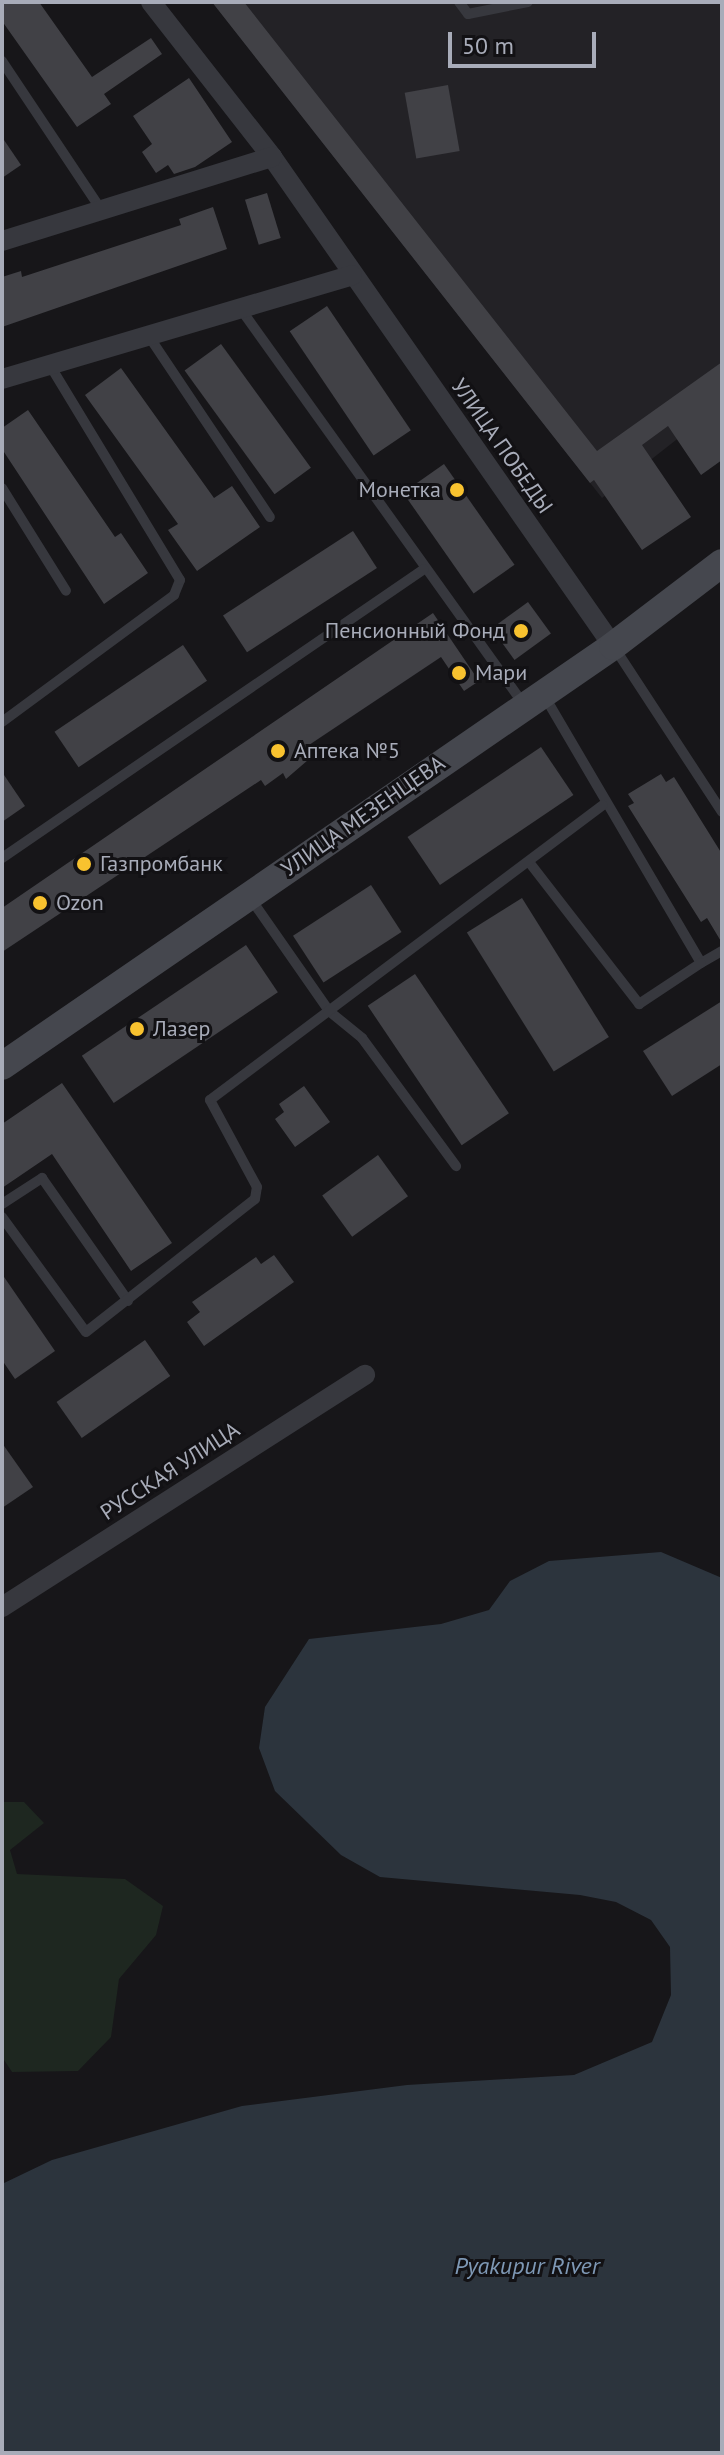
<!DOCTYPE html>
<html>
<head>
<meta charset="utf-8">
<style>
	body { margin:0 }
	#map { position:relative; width:724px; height:2455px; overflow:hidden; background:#171619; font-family:"PT Sans",sans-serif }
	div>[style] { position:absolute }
	.built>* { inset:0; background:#232226 }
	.green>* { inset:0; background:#1e2720 }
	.water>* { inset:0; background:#2c343d }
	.building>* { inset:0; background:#414146; transform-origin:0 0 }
	.lane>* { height:10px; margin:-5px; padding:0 5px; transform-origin:5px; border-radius:5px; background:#37383e }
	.street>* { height:20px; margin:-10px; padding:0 10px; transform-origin:10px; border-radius:10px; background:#37383e }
	.secondary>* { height:28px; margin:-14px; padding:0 14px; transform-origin:14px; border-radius:14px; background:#45474e }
	.dots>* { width:22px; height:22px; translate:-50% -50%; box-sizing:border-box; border:4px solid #121114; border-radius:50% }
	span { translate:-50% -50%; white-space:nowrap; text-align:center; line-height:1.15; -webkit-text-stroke:6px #121114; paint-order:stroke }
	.street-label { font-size:22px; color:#a8acb9 }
	.poi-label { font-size:22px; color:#a8acb9 }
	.right { translate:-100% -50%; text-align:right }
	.left { translate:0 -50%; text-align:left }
	.water-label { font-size:24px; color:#7e98b5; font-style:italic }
	.frame { position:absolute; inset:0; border:4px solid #a8acb9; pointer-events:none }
	.scale { position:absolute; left:448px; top:32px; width:148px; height:36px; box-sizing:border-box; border:4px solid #a8acb9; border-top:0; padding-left:10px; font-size:24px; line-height:28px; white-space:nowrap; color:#a8acb9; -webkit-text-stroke:6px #121114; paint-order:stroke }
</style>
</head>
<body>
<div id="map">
	<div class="built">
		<i style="clip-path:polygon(212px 2px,722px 2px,722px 404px,602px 498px)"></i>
	</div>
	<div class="green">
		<i style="clip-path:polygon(2px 1802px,24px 1802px,44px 1823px,10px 1850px,17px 1874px,125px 1879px,163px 1906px,156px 1935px,119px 1979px,111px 2037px,78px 2071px,12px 2072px,2px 2057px)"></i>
	</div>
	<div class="water">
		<i style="clip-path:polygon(661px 1552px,722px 1578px,722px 2453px,2px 2453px,2px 2184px,52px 2160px,242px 2106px,407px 2085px,574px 2075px,652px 2042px,671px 1995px,670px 1947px,651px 1920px,616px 1902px,580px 1895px,380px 1877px,341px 1855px,275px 1791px,259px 1748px,265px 1707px,309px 1639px,441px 1624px,489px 1610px,510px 1581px,549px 1561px)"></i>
	</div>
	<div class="building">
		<i style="clip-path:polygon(2px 2px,39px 2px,92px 77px,151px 38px,162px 54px,104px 94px,111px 104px,77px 127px,2px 21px)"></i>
		<i style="clip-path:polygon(212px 2px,244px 2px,597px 451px,722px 362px,722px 460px,701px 475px,668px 426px,642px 445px,691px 517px,642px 550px,594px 480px,590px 483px)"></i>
		<i style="clip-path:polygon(189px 78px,232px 142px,195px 167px,174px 174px,168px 165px,156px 173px,142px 152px,152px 144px,133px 116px)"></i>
		<i style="left:448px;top:85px;width:67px;height:44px;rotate:80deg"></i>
		<i style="clip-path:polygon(2px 137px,21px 165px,2px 178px)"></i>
		<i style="left:267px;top:193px;width:47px;height:23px;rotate:73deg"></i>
		<i style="clip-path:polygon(213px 207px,227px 249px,2px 327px,2px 277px,21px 271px,22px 277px,181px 225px,179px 219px)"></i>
		<i style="left:327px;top:306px;width:150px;height:45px;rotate:56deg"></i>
		<i style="left:221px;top:344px;width:153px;height:45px;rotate:54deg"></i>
		<i style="clip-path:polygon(121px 368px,214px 498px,232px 486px,260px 527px,197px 571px,168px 530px,178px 524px,85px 395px)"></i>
		<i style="clip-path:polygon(28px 410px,115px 537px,121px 533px,148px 573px,104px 604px,2px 449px,2px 428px)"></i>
		<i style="left:444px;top:464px;width:123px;height:50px;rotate:55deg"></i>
		<i style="left:353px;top:531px;width:44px;height:155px;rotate:57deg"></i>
		<i style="left:528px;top:602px;width:39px;height:45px;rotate:54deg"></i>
		<i style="clip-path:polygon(433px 613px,479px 681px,464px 691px,441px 657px,309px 745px,315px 754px,286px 779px,283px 773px,265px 786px,261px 780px,2px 952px,2px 908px)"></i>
		<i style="left:183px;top:645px;width:43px;height:155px;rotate:56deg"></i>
		<i style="left:541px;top:747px;width:58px;height:161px;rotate:56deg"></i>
		<i style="clip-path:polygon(2px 772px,25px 806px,2px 822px)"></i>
		<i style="clip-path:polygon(661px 774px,666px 782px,674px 777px,722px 854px,722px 943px,707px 918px,701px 922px,628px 806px,634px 803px,628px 794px)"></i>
		<i style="left:371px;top:885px;width:56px;height:93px;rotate:57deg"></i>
		<i style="left:522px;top:898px;width:164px;height:65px;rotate:58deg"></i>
		<i style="left:246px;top:945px;width:57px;height:198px;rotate:56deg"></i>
		<i style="left:415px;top:974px;width:168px;height:57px;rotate:56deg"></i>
		<i style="clip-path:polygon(722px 1001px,722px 1064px,672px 1096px,643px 1051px)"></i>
		<i style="clip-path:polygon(62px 1083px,172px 1243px,131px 1271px,52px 1154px,2px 1188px,2px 1124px)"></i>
		<i style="clip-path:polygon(304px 1086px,330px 1122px,295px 1147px,275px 1119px,284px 1112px,279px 1104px)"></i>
		<i style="left:378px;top:1155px;width:51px;height:69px;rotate:54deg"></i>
		<i style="clip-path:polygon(274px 1255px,294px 1282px,204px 1346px,187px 1322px,200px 1312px,192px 1302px,256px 1257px,261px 1264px)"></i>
		<i style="clip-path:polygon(2px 1274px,55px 1351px,15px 1379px,2px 1360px)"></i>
		<i style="left:145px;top:1340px;width:44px;height:108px;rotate:55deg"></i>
		<i style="clip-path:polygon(2px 1443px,33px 1487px,2px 1508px)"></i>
	</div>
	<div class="lane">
		<i style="left:459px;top:2px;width:15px;rotate:53deg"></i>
		<i style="left:468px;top:14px;width:61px;rotate:-11.3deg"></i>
		<i style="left:2px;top:61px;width:180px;rotate:56.3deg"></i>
		<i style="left:240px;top:308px;width:488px;rotate:54.4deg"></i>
		<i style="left:148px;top:335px;width:219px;rotate:56.2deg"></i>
		<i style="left:2px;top:488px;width:121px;rotate:58.1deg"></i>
		<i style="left:614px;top:647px;width:197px;rotate:56.8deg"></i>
		<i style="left:545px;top:697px;width:308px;rotate:59.6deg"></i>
		<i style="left:701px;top:963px;width:24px;rotate:-30deg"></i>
		<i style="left:2px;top:722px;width:214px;rotate:-36.4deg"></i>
		<i style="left:174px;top:595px;width:16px;rotate:-68deg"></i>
		<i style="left:180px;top:580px;width:251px;rotate:-121.2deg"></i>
		<i style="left:2px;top:858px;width:511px;rotate:-34.4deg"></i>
		<i style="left:529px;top:862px;width:180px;rotate:52.2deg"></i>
		<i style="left:639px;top:1004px;width:74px;rotate:-33.5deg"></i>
		<i style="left:251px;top:899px;width:136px;rotate:55.1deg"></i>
		<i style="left:329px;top:1011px;width:43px;rotate:39.3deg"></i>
		<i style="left:362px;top:1038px;width:159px;rotate:53.7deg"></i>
		<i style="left:2px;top:1204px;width:48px;rotate:-33deg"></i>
		<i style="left:42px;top:1178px;width:150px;rotate:55deg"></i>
		<i style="left:2px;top:1217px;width:142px;rotate:53.9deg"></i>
		<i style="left:86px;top:1332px;width:215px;rotate:-38.2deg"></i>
		<i style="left:255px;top:1199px;width:12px;rotate:-81deg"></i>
		<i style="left:257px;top:1187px;width:99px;rotate:-118.4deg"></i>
		<i style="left:210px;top:1100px;width:491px;rotate:-36.9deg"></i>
	</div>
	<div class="street">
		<i style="left:151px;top:2px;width:197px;rotate:52deg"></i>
		<i style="left:272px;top:157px;width:596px;rotate:55.11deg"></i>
		<i style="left:2px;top:241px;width:283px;rotate:-17.3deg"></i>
		<i style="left:2px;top:379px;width:365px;rotate:-16.5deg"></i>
		<i style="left:2px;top:1607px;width:431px;rotate:-32.6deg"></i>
	</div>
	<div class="secondary">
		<i style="left:2px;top:1066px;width:741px;rotate:-34.5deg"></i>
		<i style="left:613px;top:646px;width:137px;rotate:-37.3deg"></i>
	</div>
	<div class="dots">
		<i style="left:457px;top:490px;background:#f8c22f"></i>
		<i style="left:521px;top:631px;background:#f8c22f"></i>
		<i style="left:459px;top:673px;background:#f8c22f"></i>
		<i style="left:278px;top:751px;background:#f8c22f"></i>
		<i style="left:84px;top:864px;background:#f8c22f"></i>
		<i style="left:40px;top:903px;background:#f8c22f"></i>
		<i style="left:137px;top:1029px;background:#f8c22f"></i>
	</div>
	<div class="street-label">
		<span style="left:502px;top:446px;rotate:55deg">УЛИЦА ПОБЕДЫ</span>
		<span style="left:363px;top:816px;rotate:-35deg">УЛИЦА МЕЗЕНЦЕВА</span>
		<span style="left:170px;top:1471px;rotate:-33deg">РУССКАЯ УЛИЦА</span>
	</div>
	<div class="poi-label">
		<span class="right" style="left:441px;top:490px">Монетка</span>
		<span class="right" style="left:505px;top:631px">Пенсионный Фонд</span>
		<span class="left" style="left:475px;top:673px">Мари</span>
		<span class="left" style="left:294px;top:751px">Аптека №5</span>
		<span class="left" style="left:100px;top:864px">Газпромбанк</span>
		<span class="left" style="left:56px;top:903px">Ozon</span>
		<span class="left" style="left:153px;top:1029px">Лазер</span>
	</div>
	<div class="water-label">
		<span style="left:527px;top:2266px">Pyakupur River</span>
	</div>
	<div class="frame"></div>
	<div class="scale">50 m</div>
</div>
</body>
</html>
